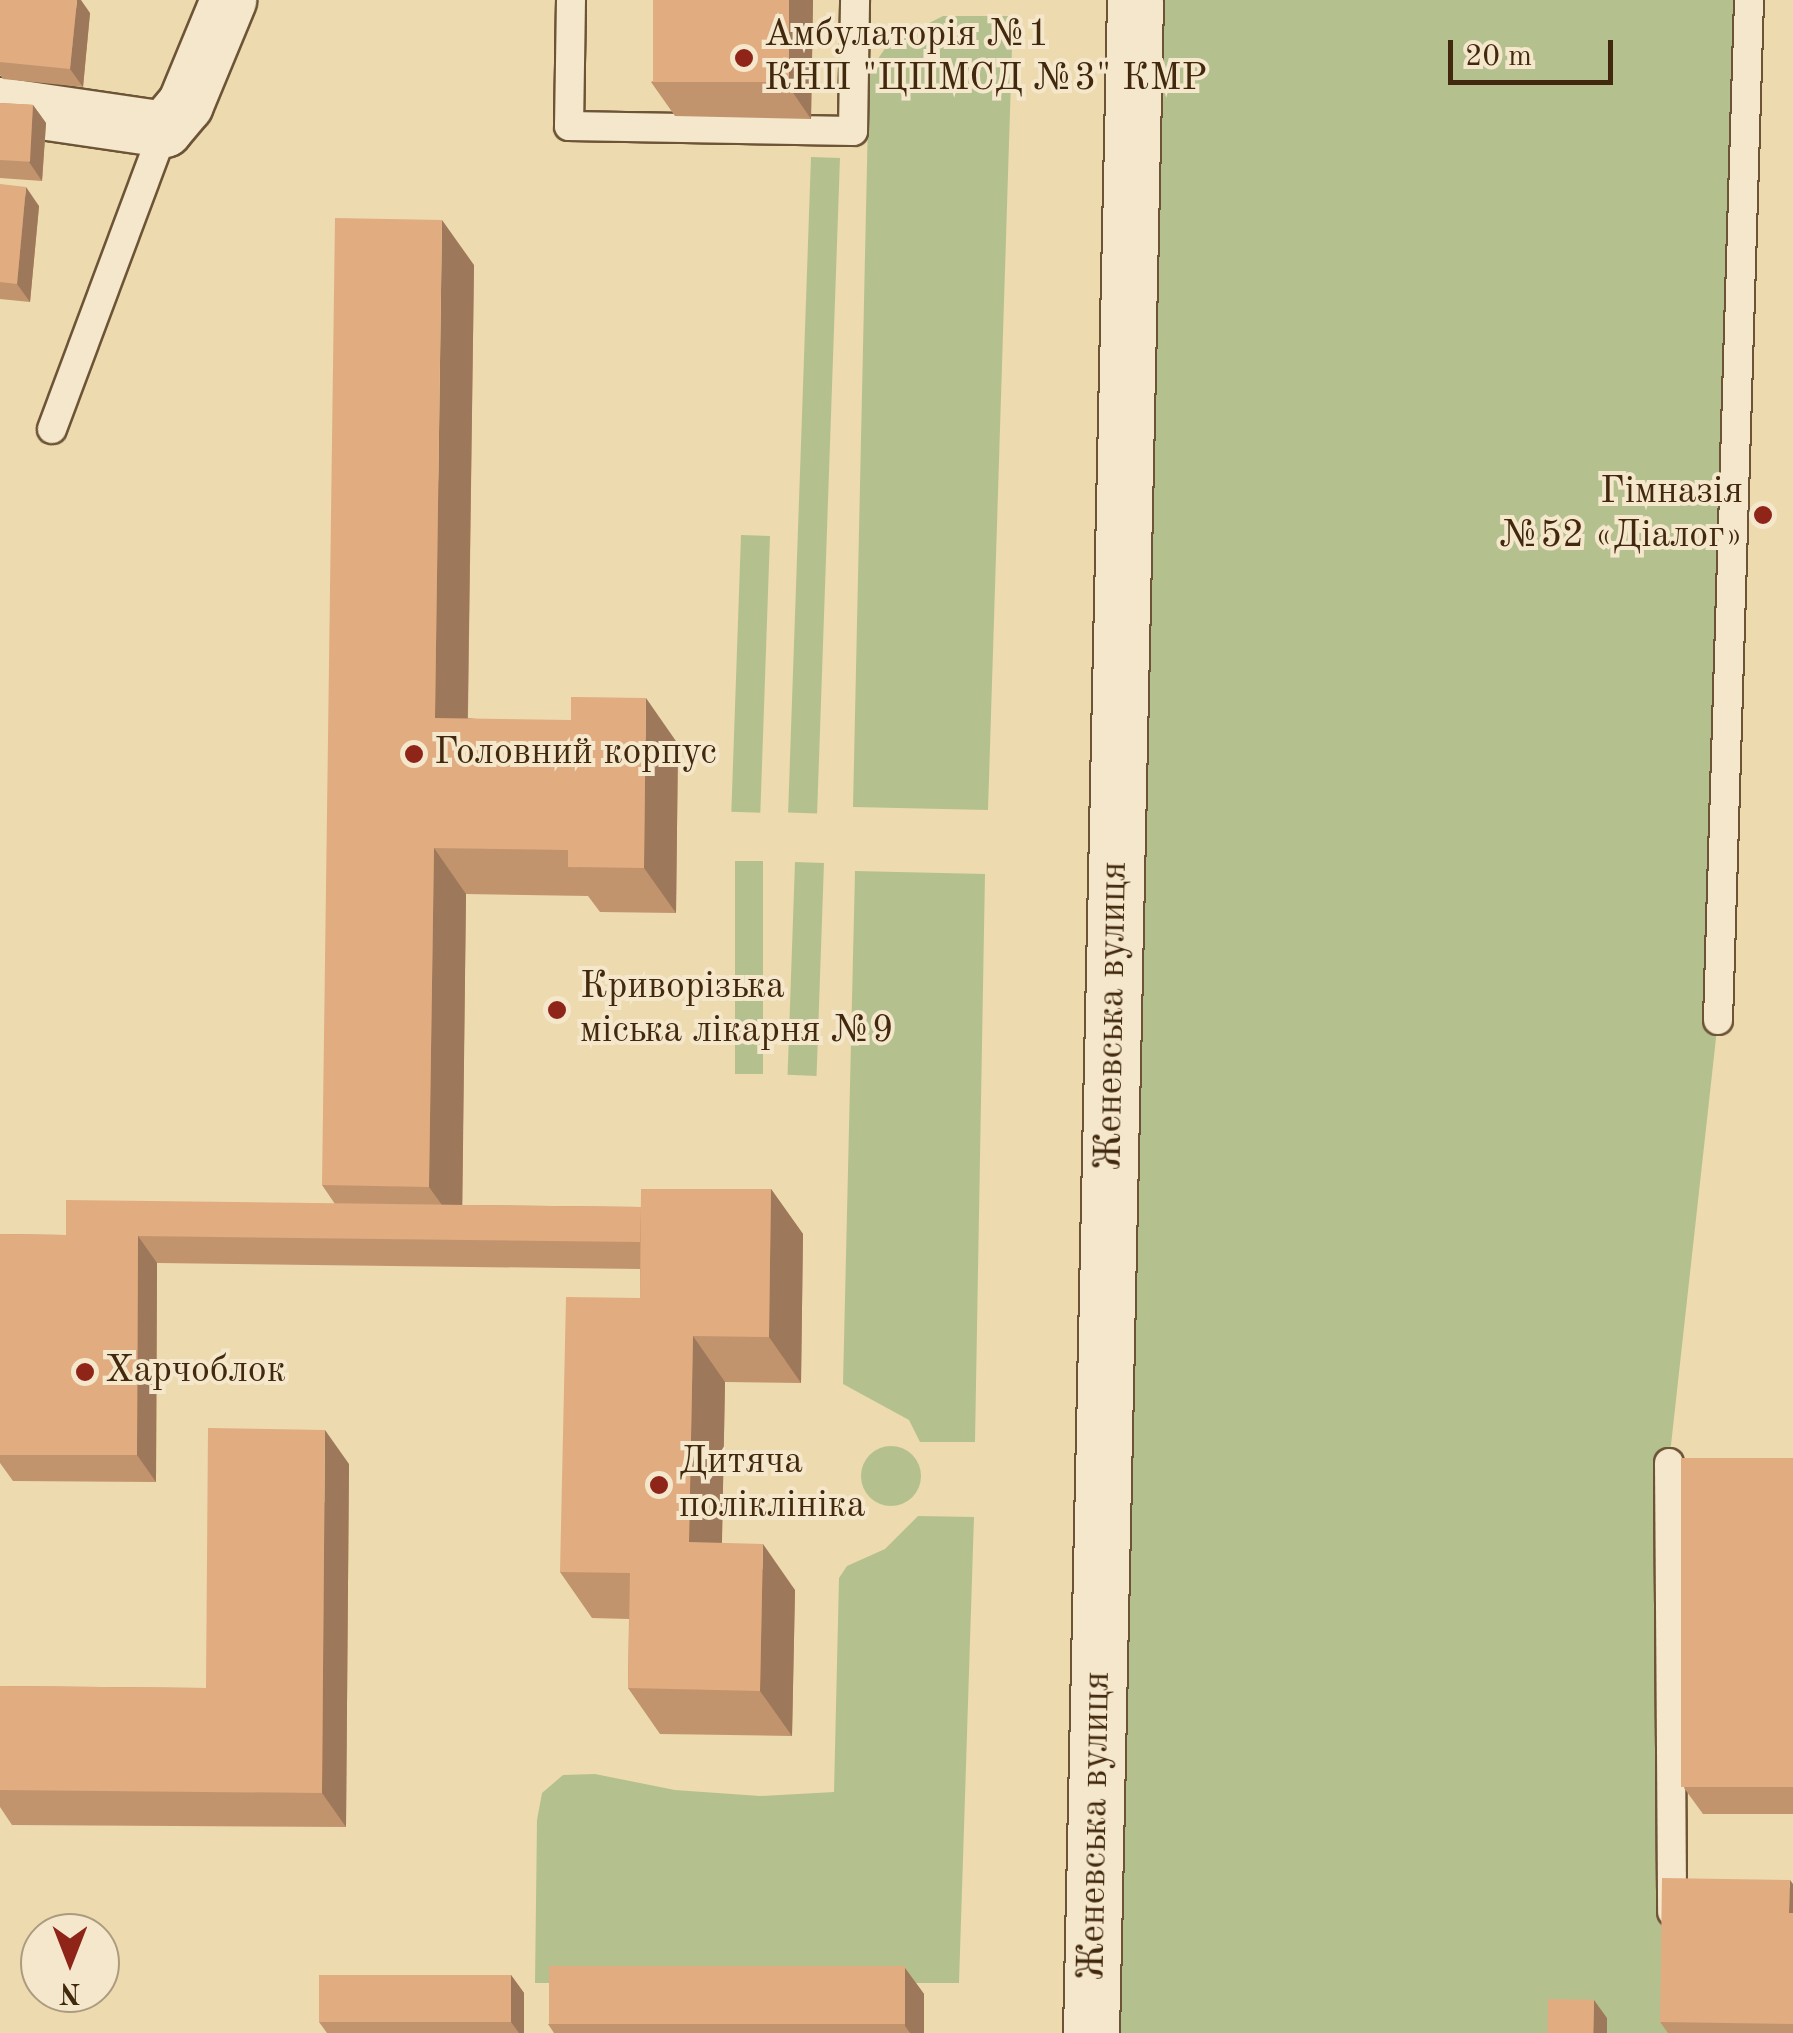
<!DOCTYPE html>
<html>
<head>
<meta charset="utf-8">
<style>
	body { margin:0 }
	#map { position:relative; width:1793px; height:2033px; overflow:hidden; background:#eedaaf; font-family:"Old Standard TT",serif }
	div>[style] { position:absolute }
	.green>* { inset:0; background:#b4c18f; transform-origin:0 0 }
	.round { border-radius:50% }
	.roads { filter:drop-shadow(2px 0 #6d5436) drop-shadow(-2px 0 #6d5436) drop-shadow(0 2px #6d5436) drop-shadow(0 -2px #6d5436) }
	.lane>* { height:28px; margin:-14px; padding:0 14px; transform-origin:14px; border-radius:14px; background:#f4e7cb }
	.street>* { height:55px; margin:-27.5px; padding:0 27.5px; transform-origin:27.5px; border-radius:27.5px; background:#f4e7cb }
	.wall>* { inset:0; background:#c2946e }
	.shaded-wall>* { inset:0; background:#9e785a }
	.building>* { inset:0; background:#e1ac80; transform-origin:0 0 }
	.dots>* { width:28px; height:28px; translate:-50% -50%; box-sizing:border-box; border:5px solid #f4e7cb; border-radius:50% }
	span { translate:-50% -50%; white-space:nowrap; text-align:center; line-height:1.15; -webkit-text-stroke:8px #f4e7cb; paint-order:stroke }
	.poi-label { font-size:38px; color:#42280d }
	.left { translate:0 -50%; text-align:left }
	.right { translate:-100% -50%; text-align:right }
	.street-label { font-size:38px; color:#42280d }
	.north { position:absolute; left:20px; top:1913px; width:100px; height:100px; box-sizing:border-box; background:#f4e7cb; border:2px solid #ad9b7f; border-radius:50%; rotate:180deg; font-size:28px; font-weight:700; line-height:40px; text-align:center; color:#42280d }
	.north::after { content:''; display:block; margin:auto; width:35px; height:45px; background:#8f2418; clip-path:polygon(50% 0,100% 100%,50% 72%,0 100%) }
	.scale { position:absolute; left:1448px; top:40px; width:165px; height:45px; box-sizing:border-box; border:5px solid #42280d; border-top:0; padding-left:12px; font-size:30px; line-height:35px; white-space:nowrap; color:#42280d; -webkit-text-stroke:8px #f4e7cb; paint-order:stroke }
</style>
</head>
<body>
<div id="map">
	<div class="green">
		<i style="clip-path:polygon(1135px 0,1749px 0,1718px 1020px,1669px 1463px,1674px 2033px,1091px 2033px)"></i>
		<i style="clip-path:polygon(943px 16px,1013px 16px,988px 810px,853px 807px,869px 72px,888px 44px)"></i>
		<i style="left:811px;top:157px;width:29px;height:656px;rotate:2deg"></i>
		<i style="left:741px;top:535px;width:29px;height:277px;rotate:2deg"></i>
		<i style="left:735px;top:861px;width:28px;height:213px"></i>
		<i style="left:795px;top:862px;width:29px;height:213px;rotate:2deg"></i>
		<i style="clip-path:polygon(855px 871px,985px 874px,975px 1442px,920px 1442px,909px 1420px,843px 1384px)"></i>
		<i class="round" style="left:861px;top:1446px;width:60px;height:60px"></i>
		<i style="clip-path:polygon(918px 1516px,974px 1517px,959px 1983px,535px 1983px,537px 1820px,542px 1793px,563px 1775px,595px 1774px,675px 1790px,760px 1796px,834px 1792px,839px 1578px,847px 1566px,885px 1549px)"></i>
	</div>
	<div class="roads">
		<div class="lane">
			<i style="left:571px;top:0;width:126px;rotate:90.9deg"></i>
			<i style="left:569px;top:126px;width:284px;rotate:1deg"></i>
			<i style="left:853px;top:131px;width:131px;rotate:-89.1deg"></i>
			<i style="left:52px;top:429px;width:320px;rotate:-69.5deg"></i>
			<i style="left:1718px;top:1020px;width:1020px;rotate:-88.26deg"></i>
			<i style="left:1669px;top:1463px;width:449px;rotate:89.6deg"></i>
		</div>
		<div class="street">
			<i style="left:0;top:105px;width:166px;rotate:8.3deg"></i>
			<i style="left:164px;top:129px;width:33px;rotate:-50deg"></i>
			<i style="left:185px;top:104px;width:113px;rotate:-67.5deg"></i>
			<i style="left:1091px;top:2033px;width:2033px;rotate:-88.76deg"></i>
		</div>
	</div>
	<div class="wall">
		<i style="clip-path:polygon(0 0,90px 13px,83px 87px,3px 79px,0 75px)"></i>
		<i style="clip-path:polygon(813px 0,811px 119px,675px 116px,651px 82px)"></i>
		<i style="clip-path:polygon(0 103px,33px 105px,46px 123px,42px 181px,0 178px)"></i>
		<i style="clip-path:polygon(0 184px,39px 206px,30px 302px,0 299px)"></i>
		<i style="clip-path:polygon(474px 265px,468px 718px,678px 744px,676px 913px,600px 912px,588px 896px,466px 894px,462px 1205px,641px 1207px,771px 1189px,803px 1234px,801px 1383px,725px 1382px,722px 1543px,795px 1590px,792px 1736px,660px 1734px,628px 1688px,629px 1619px,592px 1618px,560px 1572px,640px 1298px,640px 1269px,157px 1263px,156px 1482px,13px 1481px,0 1463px,0 1234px,66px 1235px,335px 1204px,322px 1185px)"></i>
		<i style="clip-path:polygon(1793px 1458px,1793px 1814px,1703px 1814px,1684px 1788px)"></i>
		<i style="clip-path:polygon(349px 1464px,346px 1827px,12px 1825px,0 1807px,0 1686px,206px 1688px)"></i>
		<i style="clip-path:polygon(1793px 1884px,1793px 2033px,1668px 2033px,1660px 2022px)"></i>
		<i style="clip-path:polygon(905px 1968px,924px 1994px,924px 2033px,554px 2033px,548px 2024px)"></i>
		<i style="clip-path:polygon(511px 1975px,524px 1993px,524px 2033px,327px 2033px,319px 2022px)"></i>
	</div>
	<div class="shaded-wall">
		<i style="clip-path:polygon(77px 0,81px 0,90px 13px,83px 87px,70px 69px)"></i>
		<i style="clip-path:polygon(789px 0,813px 0,811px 119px,787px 84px)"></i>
		<i style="clip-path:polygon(33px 105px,46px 123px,42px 181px,29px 162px)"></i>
		<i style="clip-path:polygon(26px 187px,39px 206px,30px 302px,17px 284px)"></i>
		<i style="clip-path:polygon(442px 220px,474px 265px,467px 764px,435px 718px)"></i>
		<i style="clip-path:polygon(646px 698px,678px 744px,676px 913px,644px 868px)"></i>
		<i style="clip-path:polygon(434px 848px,466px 894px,462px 1233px,429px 1187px)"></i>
		<i style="clip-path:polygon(771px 1189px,803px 1234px,801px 1383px,769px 1337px)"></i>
		<i style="clip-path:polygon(138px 1236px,157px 1263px,156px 1482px,137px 1455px)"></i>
		<i style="clip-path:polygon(693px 1336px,725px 1382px,721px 1588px,689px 1542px)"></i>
		<i style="clip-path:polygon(325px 1430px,349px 1464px,346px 1827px,322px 1793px)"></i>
		<i style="clip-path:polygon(763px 1544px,795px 1590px,792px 1736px,760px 1691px)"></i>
		<i style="clip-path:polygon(1790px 1880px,1793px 1884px,1793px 1918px,1789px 1913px)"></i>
		<i style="clip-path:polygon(905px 1968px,924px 1994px,924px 2033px,910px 2033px,905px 2026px)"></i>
		<i style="clip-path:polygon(511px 1975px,524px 1993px,524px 2033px,519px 2033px,511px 2022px)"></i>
		<i style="clip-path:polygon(1594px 2000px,1607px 2018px,1607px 2033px,1593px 2033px)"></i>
	</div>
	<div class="building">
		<i style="clip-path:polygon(0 0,77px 0,70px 69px,0 62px)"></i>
		<i style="left:653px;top:0;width:136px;height:82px"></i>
		<i style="left:0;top:103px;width:33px;height:57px;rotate:3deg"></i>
		<i style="clip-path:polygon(0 184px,26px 187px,17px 284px,0 282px)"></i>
		<i style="clip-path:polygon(335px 218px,442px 220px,435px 718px,571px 720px,571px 697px,646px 698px,644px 868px,568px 867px,568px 850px,434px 848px,429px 1187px,322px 1185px)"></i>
		<i style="clip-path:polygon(641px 1189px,771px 1189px,769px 1337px,693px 1336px,689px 1542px,763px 1544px,760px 1691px,628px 1688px,630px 1573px,560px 1572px,566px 1297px,640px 1298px)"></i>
		<i style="clip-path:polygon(66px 1200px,641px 1207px,640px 1242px,138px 1236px,137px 1455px,0 1455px,0 1234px,66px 1235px)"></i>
		<i style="clip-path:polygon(208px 1428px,325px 1430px,322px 1793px,0 1790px,0 1686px,206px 1688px)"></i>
		<i style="left:1793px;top:1458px;width:329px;height:112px;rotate:90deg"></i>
		<i style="clip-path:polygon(1662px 1878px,1790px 1880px,1789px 1913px,1793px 1913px,1793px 2024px,1660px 2022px)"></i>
		<i style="left:549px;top:1966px;width:356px;height:58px"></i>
		<i style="left:319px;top:1975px;width:192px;height:47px"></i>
		<i style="left:1548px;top:1999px;width:46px;height:34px;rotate:1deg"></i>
	</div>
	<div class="dots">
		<i style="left:744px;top:58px;background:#8f2418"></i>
		<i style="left:1763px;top:515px;background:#8f2418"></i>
		<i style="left:414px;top:754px;background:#8f2418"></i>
		<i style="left:557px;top:1010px;background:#8f2418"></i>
		<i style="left:85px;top:1372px;background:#8f2418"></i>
		<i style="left:659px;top:1485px;background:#8f2418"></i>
	</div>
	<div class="poi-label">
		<span class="left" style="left:764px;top:58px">Амбулаторія №1<br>КНП "ЦПМСД №3" КМР</span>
		<span class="right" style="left:1743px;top:515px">Гімназія<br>№52 «Діалог»</span>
		<span class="left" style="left:434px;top:754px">Головний корпус</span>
		<span class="left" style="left:580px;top:1010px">Криворізька<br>міська лікарня №9</span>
		<span class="left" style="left:105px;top:1372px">Харчоблок</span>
		<span class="left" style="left:679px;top:1485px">Дитяча<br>поліклініка</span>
	</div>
	<div class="street-label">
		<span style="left:1113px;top:1016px;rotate:-89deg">Женевська вулиця</span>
		<span style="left:1096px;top:1826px;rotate:-89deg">Женевська вулиця</span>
	</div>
	<div class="north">N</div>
	<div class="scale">20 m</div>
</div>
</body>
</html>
